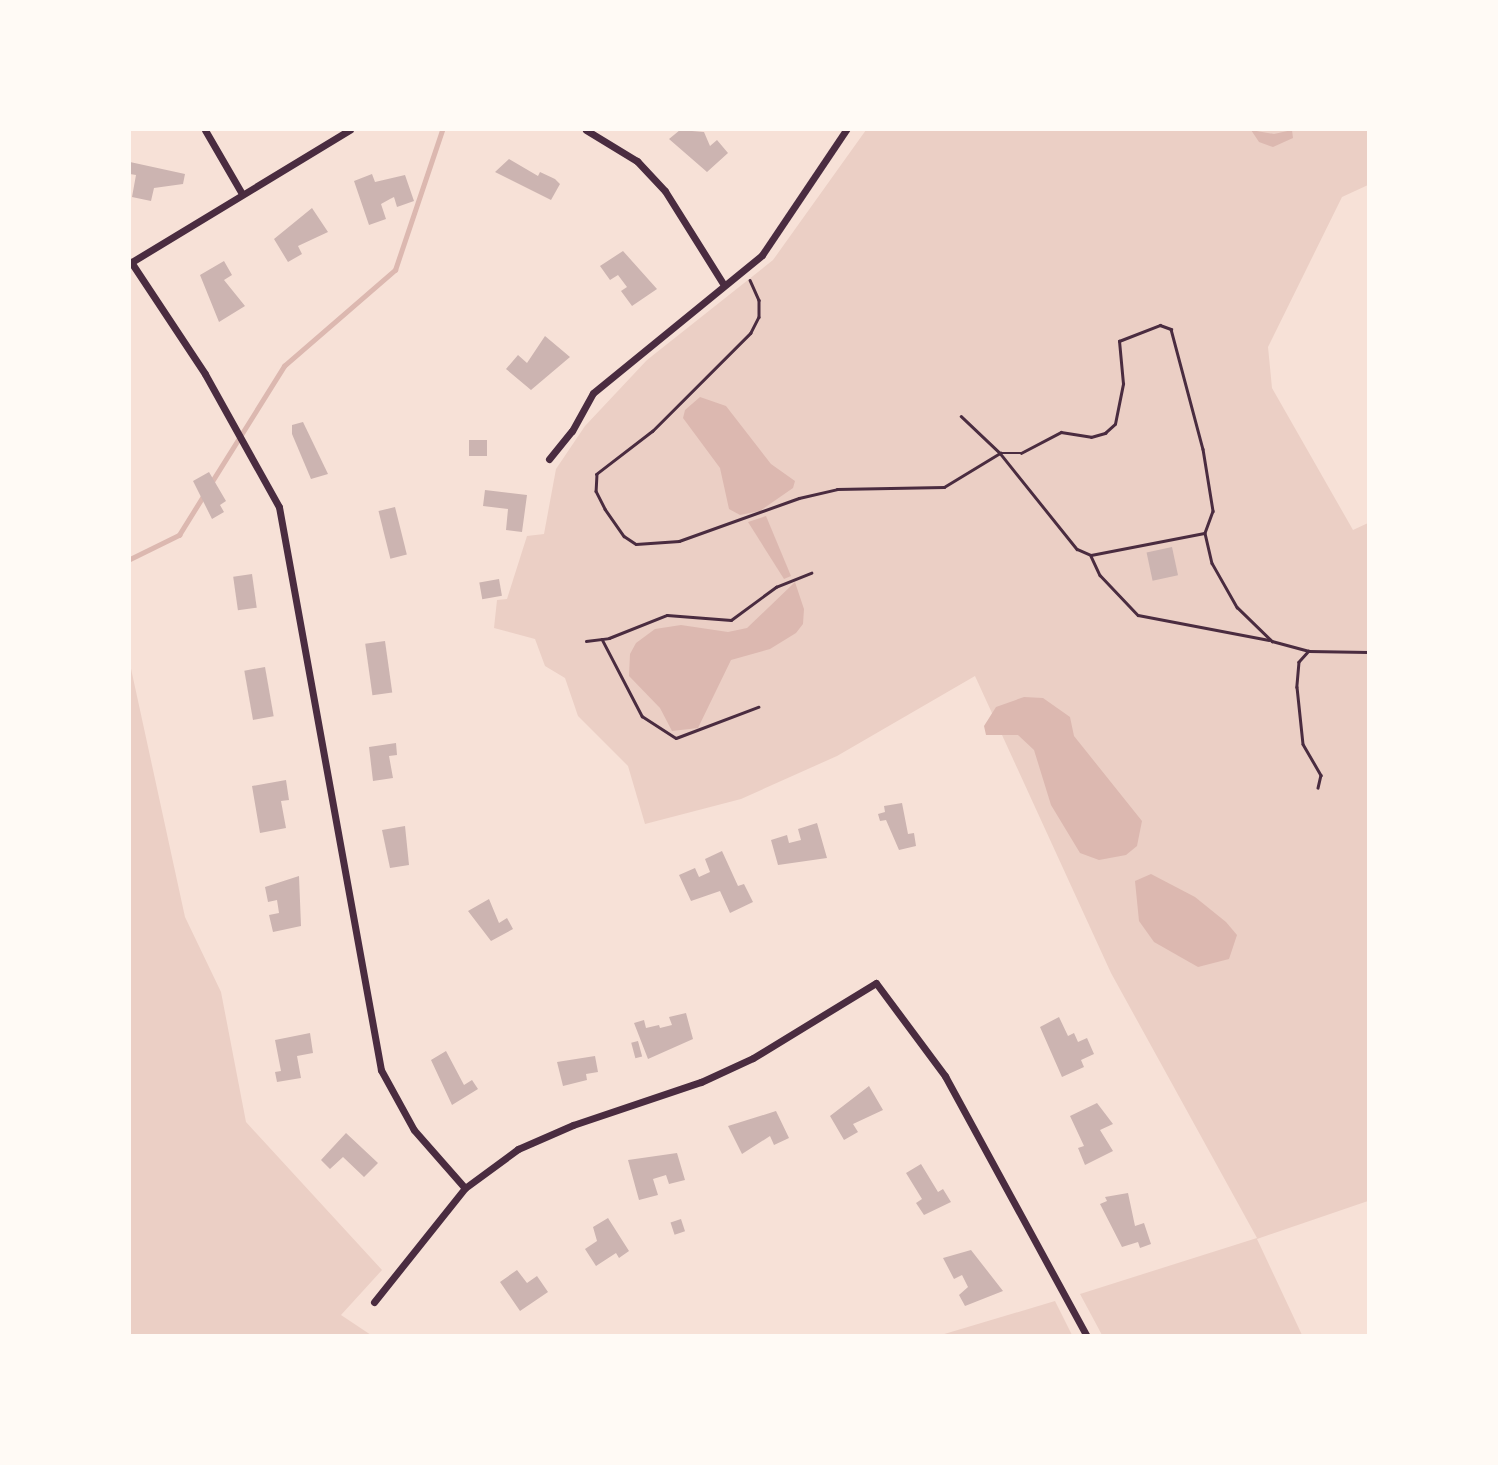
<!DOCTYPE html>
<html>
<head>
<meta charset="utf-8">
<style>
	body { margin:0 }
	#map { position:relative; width:1498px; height:1465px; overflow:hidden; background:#f7e1d7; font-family:Lato,sans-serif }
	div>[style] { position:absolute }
	.green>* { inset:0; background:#ebcfc5 }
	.water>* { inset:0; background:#dcb8b0 }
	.stream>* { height:4.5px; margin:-2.25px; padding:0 2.25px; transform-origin:2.25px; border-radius:2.25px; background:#dcb8b0 }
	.building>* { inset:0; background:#ccb4b1; transform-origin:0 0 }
	.path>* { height:2.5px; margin:-1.25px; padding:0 1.25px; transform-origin:1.25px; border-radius:1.25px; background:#4a2c40 }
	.minor>* { height:7px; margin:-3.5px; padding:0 3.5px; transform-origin:3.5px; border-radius:3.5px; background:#4a2c40 }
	span { translate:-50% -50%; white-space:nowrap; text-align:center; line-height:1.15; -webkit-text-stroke:5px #fffaf5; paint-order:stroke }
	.frame { position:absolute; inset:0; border:131px solid #fffaf5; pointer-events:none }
</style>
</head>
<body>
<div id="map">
	<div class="green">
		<i style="clip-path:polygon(866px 130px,1368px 130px,1368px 185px,1342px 197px,1268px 347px,1272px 388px,1353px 530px,1368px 523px,1368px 1201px,1257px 1239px,1302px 1335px,1102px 1335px,1080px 1294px,1257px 1238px,1111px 973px,975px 676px,837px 756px,741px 799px,645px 824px,628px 766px,578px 716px,565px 678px,545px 666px,535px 639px,494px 628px,497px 600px,507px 599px,527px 536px,544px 534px,556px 469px,585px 426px,647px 360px,773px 260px)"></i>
		<i style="clip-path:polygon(130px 664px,185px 917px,221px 992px,246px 1122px,382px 1270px,341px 1315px,371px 1335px,130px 1335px)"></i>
		<i style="clip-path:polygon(1055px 1301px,1072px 1335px,941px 1335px)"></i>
	</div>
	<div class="water">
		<i style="clip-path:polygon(1251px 130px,1274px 134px,1292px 130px,1293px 138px,1273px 147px,1259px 142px)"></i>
		<i style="clip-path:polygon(700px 397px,726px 406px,771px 464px,795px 481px,793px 488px,760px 511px,740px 515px,729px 509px,720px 468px,683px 418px,685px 410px)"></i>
		<i style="clip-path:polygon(766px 516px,791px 576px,784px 579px,748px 522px)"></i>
		<i style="clip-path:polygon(795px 582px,804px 609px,803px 624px,796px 633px,770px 649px,731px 660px,698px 728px,672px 731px,660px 708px,629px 676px,630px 654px,636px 643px,655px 629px,681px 625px,728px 632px,747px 628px)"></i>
		<i style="clip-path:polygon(1024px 697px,1043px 698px,1070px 717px,1074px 736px,1142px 821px,1137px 846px,1126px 855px,1099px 860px,1080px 853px,1051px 805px,1034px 750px,1018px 735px,986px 735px,984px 726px,996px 707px)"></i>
		<i style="clip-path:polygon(1151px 874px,1195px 897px,1226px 922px,1237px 935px,1229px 959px,1198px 967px,1154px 942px,1139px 921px,1135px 881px)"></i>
	</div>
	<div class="stream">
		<i style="left:211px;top:483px;width:138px;rotate:-58deg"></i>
		<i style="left:284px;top:366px;width:147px;rotate:-40.9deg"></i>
		<i style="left:395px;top:270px;width:148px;rotate:-71.4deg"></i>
		<i style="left:130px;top:559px;width:55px;rotate:-26.1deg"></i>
		<i style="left:179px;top:535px;width:49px;rotate:-58.2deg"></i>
	</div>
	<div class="building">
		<i style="clip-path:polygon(680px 130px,704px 132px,710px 146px,717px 140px,728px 153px,707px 172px,669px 139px)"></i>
		<i style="clip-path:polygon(509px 159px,538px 176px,540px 172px,555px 179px,560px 184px,551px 200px,495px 172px)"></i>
		<i style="clip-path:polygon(130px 162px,185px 174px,183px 184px,154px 188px,151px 201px,132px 197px,136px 175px,130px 174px)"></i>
		<i style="clip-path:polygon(372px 174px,375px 182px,405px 175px,414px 201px,397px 207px,394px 197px,390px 199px,381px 204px,386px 219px,369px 225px,354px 181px)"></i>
		<i style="clip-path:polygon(312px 208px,328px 232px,298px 246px,302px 254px,288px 262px,274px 239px)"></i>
		<i style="clip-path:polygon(623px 251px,657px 289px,632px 306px,621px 291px,627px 287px,618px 275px,610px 280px,600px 266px)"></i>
		<i style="clip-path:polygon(224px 261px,232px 275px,224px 280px,245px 306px,219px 322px,200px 275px)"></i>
		<i style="clip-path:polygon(545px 336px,570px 357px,531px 390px,506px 369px,518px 355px,527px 363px)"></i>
		<i style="clip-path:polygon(303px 422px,328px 474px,311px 479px,292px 434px,292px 425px)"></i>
		<i style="left:487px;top:440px;width:16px;height:18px;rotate:90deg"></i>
		<i style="clip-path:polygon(209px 472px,226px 501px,220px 505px,224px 512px,212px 519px,193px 481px)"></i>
		<i style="clip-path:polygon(485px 490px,527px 495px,522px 532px,506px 530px,508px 509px,483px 506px)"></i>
		<i style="left:395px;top:507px;width:49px;height:17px;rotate:76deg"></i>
		<i style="left:1172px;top:547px;width:29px;height:26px;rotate:78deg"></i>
		<i style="left:252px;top:574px;width:34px;height:19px;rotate:82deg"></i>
		<i style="left:499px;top:579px;width:17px;height:20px;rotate:80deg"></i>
		<i style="left:385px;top:641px;width:52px;height:20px;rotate:82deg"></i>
		<i style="left:265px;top:667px;width:50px;height:21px;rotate:80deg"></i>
		<i style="clip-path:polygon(396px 743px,397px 755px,389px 756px,393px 778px,373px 781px,369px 747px)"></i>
		<i style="clip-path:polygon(286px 780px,289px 800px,281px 801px,286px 828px,260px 833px,252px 786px)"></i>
		<i style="clip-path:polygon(902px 803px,908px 834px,914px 833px,916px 846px,899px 850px,886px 820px,880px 821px,878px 814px,885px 812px,884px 806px)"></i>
		<i style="clip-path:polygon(817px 823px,827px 858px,778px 865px,771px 840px,787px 835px,789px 843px,801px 840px,798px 829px)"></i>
		<i style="clip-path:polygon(405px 826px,409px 865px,390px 868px,382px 830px)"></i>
		<i style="clip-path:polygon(722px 851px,738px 886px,744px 884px,753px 902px,730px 913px,720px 891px,691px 901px,679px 875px,695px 868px,699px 877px,710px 872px,705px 859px)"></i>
		<i style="clip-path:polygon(299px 876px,301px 926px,273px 932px,269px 915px,279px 913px,277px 900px,268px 902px,265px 887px)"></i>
		<i style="clip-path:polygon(489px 899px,499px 923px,507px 918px,513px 929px,491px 941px,468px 911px)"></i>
		<i style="clip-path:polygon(686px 1013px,693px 1039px,648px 1059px,634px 1023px,644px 1020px,646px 1028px,659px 1025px,660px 1028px,672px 1025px,669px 1017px)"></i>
		<i style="clip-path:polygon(1059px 1017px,1068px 1036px,1074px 1033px,1078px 1042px,1087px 1038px,1094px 1054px,1081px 1060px,1084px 1067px,1062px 1077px,1040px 1027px)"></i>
		<i style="clip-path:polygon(310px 1033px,313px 1053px,297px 1056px,301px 1078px,277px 1082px,275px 1072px,281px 1071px,275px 1040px)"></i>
		<i style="left:638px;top:1041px;width:16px;height:7px;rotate:75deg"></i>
		<i style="clip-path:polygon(446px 1051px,464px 1085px,472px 1080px,478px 1089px,452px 1105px,431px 1060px)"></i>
		<i style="clip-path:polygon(595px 1056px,598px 1072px,586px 1074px,587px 1080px,563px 1086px,557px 1062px)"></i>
		<i style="clip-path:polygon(869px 1086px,883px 1110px,853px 1124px,858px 1132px,844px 1140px,830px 1116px)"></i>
		<i style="clip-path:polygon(1097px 1103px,1113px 1124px,1100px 1130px,1113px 1151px,1085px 1165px,1078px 1148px,1084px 1146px,1070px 1116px)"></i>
		<i style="clip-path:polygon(776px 1111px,789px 1138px,774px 1145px,770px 1136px,742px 1154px,728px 1126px)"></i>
		<i style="clip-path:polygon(346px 1133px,378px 1163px,364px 1177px,343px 1157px,330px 1169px,321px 1160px)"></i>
		<i style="clip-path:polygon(677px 1153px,685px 1180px,669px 1184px,666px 1175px,653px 1179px,658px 1195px,639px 1200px,628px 1160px)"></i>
		<i style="clip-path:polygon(921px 1164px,938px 1192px,943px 1189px,951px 1202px,924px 1215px,916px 1203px,922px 1199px,906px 1173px)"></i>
		<i style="clip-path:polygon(1128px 1193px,1135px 1226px,1144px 1223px,1151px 1244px,1140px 1248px,1138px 1242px,1122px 1247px,1100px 1204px,1107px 1201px,1105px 1197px)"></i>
		<i style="clip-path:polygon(608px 1218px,629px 1251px,619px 1258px,616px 1253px,596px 1266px,585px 1249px,597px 1241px,593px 1227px)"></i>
		<i style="left:681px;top:1219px;width:13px;height:11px;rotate:72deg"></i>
		<i style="clip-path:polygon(971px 1250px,1003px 1291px,965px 1306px,959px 1295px,968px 1287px,962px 1275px,954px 1279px,943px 1258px)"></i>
		<i style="clip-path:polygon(517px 1270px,527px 1283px,537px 1276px,548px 1292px,520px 1311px,500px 1282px)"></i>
	</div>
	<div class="path">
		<i style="left:750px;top:280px;width:22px;rotate:66deg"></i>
		<i style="left:759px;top:300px;width:17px;rotate:90deg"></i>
		<i style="left:759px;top:317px;width:18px;rotate:117deg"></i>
		<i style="left:751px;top:333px;width:139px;rotate:135deg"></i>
		<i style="left:653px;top:431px;width:71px;rotate:142.5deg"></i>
		<i style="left:597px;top:474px;width:17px;rotate:93deg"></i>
		<i style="left:596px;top:491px;width:20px;rotate:63deg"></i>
		<i style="left:605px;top:509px;width:33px;rotate:55deg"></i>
		<i style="left:624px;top:536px;width:14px;rotate:34deg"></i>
		<i style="left:636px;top:544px;width:43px;rotate:-4deg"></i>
		<i style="left:679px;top:541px;width:127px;rotate:-19.7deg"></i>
		<i style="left:799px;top:498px;width:39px;rotate:-13deg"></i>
		<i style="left:837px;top:489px;width:107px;rotate:-1.1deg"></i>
		<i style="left:944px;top:487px;width:66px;rotate:-31.3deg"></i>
		<i style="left:1000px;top:453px;width:21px"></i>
		<i style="left:1021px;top:453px;width:45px;rotate:-27.7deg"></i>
		<i style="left:1061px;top:432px;width:30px;rotate:9deg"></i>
		<i style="left:1091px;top:437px;width:15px;rotate:-16deg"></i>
		<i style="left:1105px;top:433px;width:13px;rotate:-42deg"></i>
		<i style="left:1115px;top:424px;width:41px;rotate:-78.7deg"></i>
		<i style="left:1123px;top:384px;width:43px;rotate:-95.3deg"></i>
		<i style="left:1119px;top:341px;width:44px;rotate:-21.3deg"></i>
		<i style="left:1160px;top:325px;width:12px;rotate:20deg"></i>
		<i style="left:1171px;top:329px;width:124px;rotate:75.1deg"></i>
		<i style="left:1203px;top:449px;width:63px;rotate:80.8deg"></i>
		<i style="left:1213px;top:511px;width:23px;rotate:110deg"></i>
		<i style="left:1205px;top:533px;width:31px;rotate:77deg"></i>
		<i style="left:1212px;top:563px;width:51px;rotate:60.4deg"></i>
		<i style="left:1237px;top:607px;width:49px;rotate:44.2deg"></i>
		<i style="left:1272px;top:641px;width:38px;rotate:15deg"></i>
		<i style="left:1309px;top:651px;width:59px;rotate:1deg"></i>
		<i style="left:961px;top:416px;width:54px;rotate:43.5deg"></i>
		<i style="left:1000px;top:453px;width:123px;rotate:51.3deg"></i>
		<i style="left:1077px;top:549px;width:15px;rotate:23deg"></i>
		<i style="left:1091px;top:555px;width:115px;rotate:-11deg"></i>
		<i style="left:1091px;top:556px;width:21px;rotate:65deg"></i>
		<i style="left:1100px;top:575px;width:55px;rotate:46.5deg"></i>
		<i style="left:1138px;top:615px;width:133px;rotate:10.8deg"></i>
		<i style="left:602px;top:639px;width:87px;rotate:62.5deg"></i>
		<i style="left:642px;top:716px;width:40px;rotate:32.9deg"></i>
		<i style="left:676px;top:738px;width:88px;rotate:-20.7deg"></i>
		<i style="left:586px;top:641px;width:23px;rotate:-7deg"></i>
		<i style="left:609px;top:638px;width:62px;rotate:-21.6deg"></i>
		<i style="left:667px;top:615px;width:64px;rotate:4.5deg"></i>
		<i style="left:731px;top:620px;width:56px;rotate:-36.3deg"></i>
		<i style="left:776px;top:587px;width:38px;rotate:-22deg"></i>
		<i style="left:1309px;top:651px;width:15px;rotate:132deg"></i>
		<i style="left:1299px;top:662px;width:25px;rotate:95deg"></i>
		<i style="left:1297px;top:687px;width:57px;rotate:84deg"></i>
		<i style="left:1303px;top:744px;width:36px;rotate:60deg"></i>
		<i style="left:1321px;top:775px;width:13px;rotate:103deg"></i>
	</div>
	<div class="minor">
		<i style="left:205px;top:130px;width:72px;rotate:59.9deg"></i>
		<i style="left:586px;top:130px;width:60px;rotate:31.3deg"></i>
		<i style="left:637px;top:161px;width:41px;rotate:47deg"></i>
		<i style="left:665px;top:191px;width:111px;rotate:57.9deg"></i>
		<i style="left:131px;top:262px;width:134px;rotate:56.5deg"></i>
		<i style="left:205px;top:374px;width:152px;rotate:60.9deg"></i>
		<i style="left:279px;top:507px;width:572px;rotate:79.73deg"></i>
		<i style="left:381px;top:1070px;width:68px;rotate:61.2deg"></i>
		<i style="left:414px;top:1130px;width:77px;rotate:48.7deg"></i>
		<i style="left:130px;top:263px;width:257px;rotate:-31.2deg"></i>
		<i style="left:549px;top:459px;width:36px;rotate:-51deg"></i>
		<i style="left:572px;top:431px;width:43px;rotate:-61.1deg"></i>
		<i style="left:593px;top:393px;width:218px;rotate:-39.2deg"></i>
		<i style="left:762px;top:255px;width:151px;rotate:-56.1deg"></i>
		<i style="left:374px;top:1302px;width:146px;rotate:-51.4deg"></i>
		<i style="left:465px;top:1188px;width:66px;rotate:-36.3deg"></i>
		<i style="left:518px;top:1149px;width:60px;rotate:-23.6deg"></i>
		<i style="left:573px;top:1125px;width:135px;rotate:-18.6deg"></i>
		<i style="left:701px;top:1082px;width:57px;rotate:-24.8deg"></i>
		<i style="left:753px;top:1058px;width:144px;rotate:-31.4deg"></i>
		<i style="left:876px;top:983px;width:116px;rotate:53.4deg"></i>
		<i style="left:945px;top:1076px;width:296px;rotate:61.4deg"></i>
	</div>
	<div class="frame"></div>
</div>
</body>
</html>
